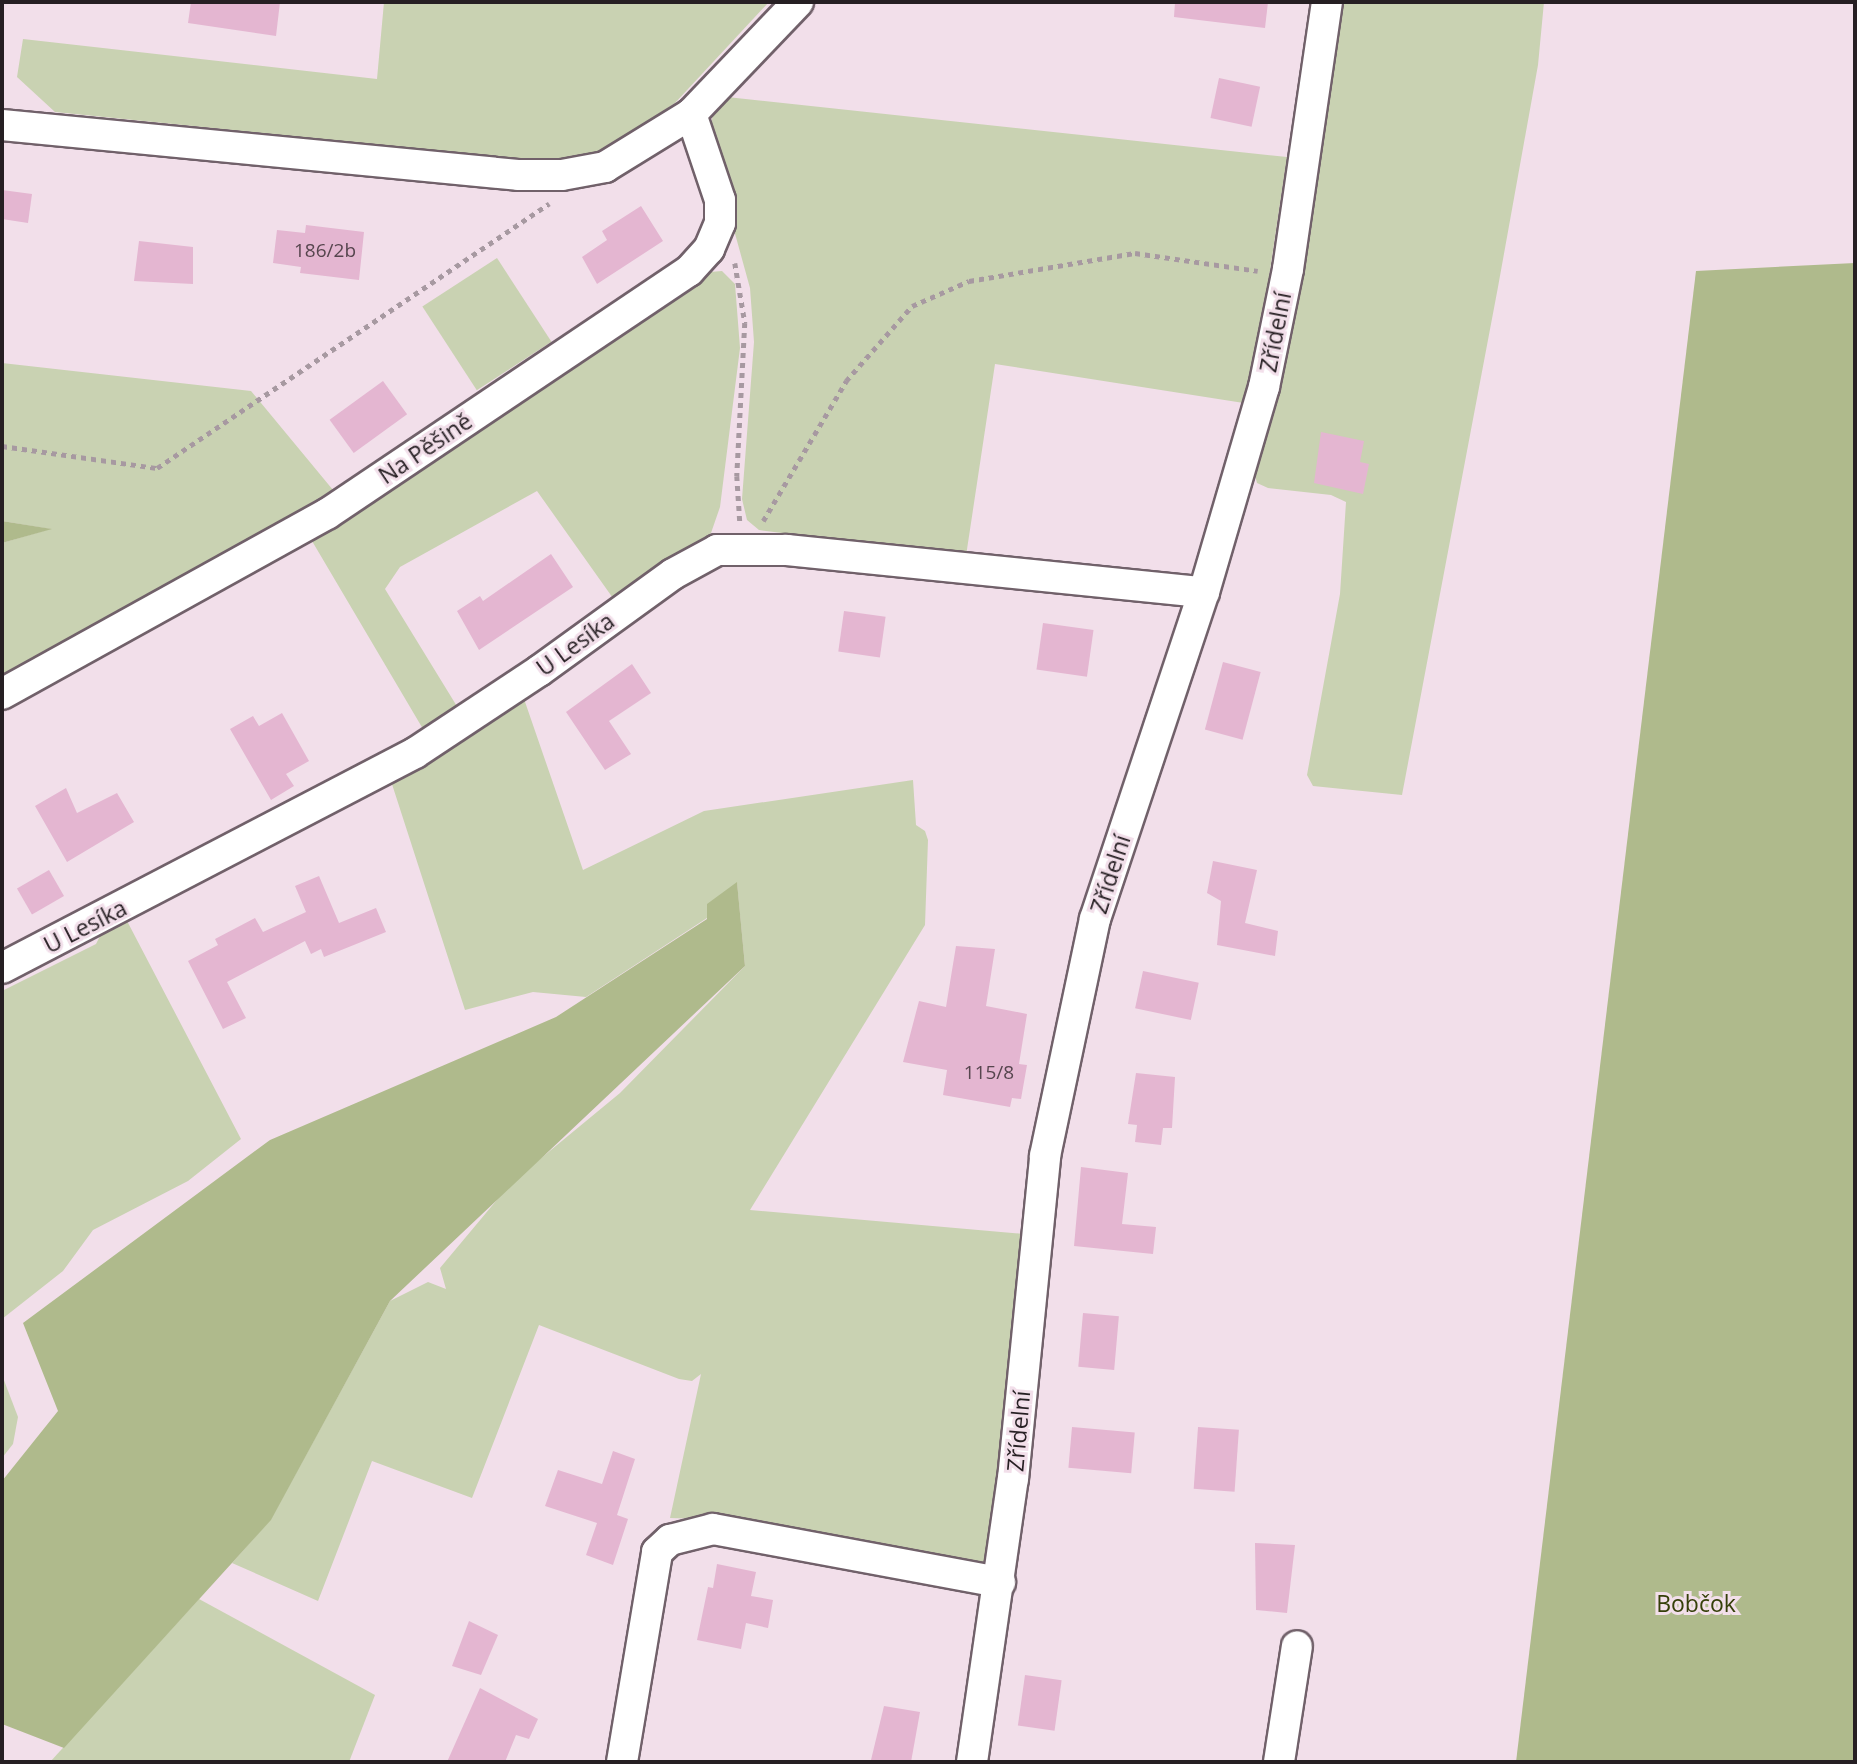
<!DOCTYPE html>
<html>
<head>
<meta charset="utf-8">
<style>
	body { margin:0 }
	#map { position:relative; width:1857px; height:1764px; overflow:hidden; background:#f2dfea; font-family:"Open Sans",sans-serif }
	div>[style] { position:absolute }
	.green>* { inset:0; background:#c9d2b2; transform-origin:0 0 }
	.forest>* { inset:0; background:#afba8c }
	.building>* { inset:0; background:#e4b6d1; transform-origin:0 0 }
	.path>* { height:4.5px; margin-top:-2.25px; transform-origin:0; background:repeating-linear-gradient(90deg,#a799a1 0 5px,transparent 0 10px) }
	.roads { filter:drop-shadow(2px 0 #71616a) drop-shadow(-2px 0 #71616a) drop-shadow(0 2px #71616a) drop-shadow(0 -2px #71616a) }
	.minor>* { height:30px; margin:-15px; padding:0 15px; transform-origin:15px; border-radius:15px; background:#fff }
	span { translate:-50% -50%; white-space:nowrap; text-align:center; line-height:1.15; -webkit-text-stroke:6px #f2dfea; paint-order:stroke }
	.number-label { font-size:19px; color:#56454e }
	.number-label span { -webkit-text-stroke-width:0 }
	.street-label { font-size:23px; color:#261f23 }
	.park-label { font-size:23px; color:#353f09 }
	.frame { position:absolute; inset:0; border:4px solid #261f23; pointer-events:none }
</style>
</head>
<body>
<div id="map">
	<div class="green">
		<i style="clip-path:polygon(384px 2px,769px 2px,675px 103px,605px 149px,569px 160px,536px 161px,55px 112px,17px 77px,23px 39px,377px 79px)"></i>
		<i style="clip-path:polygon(1342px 2px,1544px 2px,1538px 65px,1498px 287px,1402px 795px,1313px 786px,1307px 775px,1340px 594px,1346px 502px,1331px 495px,1268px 488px,1257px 483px,1253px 468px)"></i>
		<i style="clip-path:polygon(727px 97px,1287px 157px,1250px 404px,995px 364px,966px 556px,759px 530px,747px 520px,742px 499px,754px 342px,750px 288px,710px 143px,713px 109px)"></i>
		<i style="left:497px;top:258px;width:100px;height:89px;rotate:57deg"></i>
		<i style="clip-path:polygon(722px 271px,735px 284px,740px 348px,720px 507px,711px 533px,615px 601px,537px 491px,400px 567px,385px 589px,458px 708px,423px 729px,312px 541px,710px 272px)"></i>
		<i style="clip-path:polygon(2px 363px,251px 391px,333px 490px,2px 684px,2px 543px,50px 529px,2px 521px)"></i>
		<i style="clip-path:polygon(523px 696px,583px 870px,704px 811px,913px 780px,916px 825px,925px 831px,928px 840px,925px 925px,750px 1210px,1025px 1234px,992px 1565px,700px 1519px,670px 1518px,701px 1374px,692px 1381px,679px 1379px,539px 1325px,472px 1498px,372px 1461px,318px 1601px,232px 1563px,271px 1519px,390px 1301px,428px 1282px,446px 1289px,440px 1268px,511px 1183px,620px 1093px,745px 966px,737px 883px,707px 918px,586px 997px,533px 992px,465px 1010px,390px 778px)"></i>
		<i style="clip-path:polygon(126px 919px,241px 1139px,188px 1181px,93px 1230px,63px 1271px,2px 1319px,2px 991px,96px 944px,102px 932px)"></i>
		<i style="clip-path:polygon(2px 1375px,18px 1417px,13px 1444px,2px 1458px)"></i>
		<i style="clip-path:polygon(199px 1599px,375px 1695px,349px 1762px,50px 1762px)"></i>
	</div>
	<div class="forest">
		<i style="clip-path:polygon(1855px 263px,1855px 1762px,1516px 1762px,1696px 271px)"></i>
		<i style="clip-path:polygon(2px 521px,52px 529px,2px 543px)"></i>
		<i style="clip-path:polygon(737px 882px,745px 966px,390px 1301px,271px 1520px,64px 1748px,2px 1724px,2px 1481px,58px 1411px,23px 1323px,270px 1140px,556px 1017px,707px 919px,707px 904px)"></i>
	</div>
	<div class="building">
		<i style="clip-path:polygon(191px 2px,280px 2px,276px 36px,188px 23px)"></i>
		<i style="clip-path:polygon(1175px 2px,1268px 2px,1265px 28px,1174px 17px)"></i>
		<i style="left:1219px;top:78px;width:42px;height:41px;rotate:12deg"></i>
		<i style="clip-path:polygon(2px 190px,32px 194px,28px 223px,2px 219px)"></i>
		<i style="clip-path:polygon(641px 206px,663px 241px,597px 284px,582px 257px,607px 240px,602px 231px)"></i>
		<i style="clip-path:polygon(306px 225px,364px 232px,359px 280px,300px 273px,301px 267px,273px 263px,277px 230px,305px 233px)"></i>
		<i style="clip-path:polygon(139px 241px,193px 247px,193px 284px,134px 281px)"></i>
		<i style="left:383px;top:381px;width:41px;height:66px;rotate:54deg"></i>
		<i style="clip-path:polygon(1321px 432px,1364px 441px,1360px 462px,1369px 464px,1363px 494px,1314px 483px)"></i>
		<i style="clip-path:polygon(551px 554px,573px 587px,479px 650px,457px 611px,480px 596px,483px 601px)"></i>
		<i style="left:844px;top:611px;width:42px;height:41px;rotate:8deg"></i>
		<i style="left:1043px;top:623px;width:51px;height:47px;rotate:8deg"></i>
		<i style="left:1223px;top:662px;width:39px;height:70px;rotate:15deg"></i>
		<i style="clip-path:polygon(632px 664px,651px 693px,609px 721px,631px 754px,605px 770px,566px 712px)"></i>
		<i style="clip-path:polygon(282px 713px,309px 761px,286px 774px,294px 786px,271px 800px,230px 729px,253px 716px,259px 726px)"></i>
		<i style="clip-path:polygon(66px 788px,77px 813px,117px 793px,134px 822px,67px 862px,35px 806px)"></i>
		<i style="clip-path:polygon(1213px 861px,1257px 870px,1245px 923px,1278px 931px,1275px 956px,1217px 945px,1221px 901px,1207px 893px)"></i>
		<i style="left:49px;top:870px;width:30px;height:37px;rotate:60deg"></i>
		<i style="clip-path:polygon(319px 876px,339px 923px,376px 908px,386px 932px,324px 957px,321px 949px,311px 954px,305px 941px,227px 982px,246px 1018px,223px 1029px,188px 961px,218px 945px,215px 939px,255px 918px,263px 932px,306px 912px,295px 886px)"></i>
		<i style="clip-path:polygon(956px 946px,995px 949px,986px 1006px,1027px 1014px,1019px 1064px,1027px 1065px,1021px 1099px,1012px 1098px,1010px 1107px,943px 1095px,947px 1070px,903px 1062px,919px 1001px,946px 1007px)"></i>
		<i style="left:1143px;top:971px;width:57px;height:38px;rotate:12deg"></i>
		<i style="clip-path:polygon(1136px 1073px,1175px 1077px,1172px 1128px,1163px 1128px,1161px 1145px,1135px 1142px,1137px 1125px,1128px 1124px)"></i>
		<i style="clip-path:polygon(1081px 1167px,1128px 1173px,1122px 1224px,1156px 1227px,1153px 1254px,1074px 1246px)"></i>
		<i style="left:1083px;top:1313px;width:36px;height:54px;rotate:5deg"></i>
		<i style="left:1072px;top:1427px;width:63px;height:41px;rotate:5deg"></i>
		<i style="left:1198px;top:1427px;width:41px;height:62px;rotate:4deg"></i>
		<i style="clip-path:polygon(613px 1451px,635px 1459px,617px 1515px,628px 1519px,613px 1565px,586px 1555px,597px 1523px,545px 1506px,558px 1470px,602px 1484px)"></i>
		<i style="clip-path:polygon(1255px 1543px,1295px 1545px,1287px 1613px,1256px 1610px)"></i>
		<i style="clip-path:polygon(717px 1564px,756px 1572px,751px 1596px,773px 1600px,768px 1628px,746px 1623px,741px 1649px,697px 1640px,708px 1587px,713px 1588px)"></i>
		<i style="clip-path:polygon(469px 1621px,498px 1635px,481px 1675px,452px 1666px)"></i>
		<i style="left:1025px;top:1675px;width:37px;height:51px;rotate:8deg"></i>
		<i style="clip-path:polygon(480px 1688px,538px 1719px,529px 1739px,516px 1735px,505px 1762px,447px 1762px)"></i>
		<i style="clip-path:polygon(884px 1706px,920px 1712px,911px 1762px,871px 1760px)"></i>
	</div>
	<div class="path">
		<i style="left:735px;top:263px;width:61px;rotate:80.5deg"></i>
		<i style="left:745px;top:323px;width:153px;rotate:93deg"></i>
		<i style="left:737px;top:476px;width:46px;rotate:86.3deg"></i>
		<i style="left:2px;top:446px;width:157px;rotate:8.1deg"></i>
		<i style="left:157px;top:468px;width:473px;rotate:-34deg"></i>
		<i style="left:763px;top:521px;width:163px;rotate:-59.3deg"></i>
		<i style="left:846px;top:381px;width:100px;rotate:-48.7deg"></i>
		<i style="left:912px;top:306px;width:62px;rotate:-23.7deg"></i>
		<i style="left:969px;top:281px;width:168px;rotate:-9.6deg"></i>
		<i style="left:1135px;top:253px;width:124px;rotate:8.3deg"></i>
	</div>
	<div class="roads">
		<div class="minor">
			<i style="left:2px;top:125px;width:518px;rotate:5.53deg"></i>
			<i style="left:518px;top:175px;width:44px"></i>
			<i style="left:562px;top:175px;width:44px;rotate:-10.5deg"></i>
			<i style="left:605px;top:167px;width:101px;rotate:-31.6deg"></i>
			<i style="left:691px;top:114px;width:155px;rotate:-46.3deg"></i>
			<i style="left:2px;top:694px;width:372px;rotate:-29deg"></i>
			<i style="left:327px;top:514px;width:436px;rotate:-33.9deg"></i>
			<i style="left:689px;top:271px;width:30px;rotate:-48deg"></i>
			<i style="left:709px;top:249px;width:28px;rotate:-67deg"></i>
			<i style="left:720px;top:223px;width:23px;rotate:-90deg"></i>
			<i style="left:720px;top:200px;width:91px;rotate:-108.6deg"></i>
			<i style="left:2px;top:968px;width:466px;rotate:-27.5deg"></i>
			<i style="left:415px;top:753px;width:149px;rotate:-33.5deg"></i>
			<i style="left:539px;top:671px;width:165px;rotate:-35.9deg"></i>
			<i style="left:673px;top:574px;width:50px;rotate:-28.6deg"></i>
			<i style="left:717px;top:550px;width:70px"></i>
			<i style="left:787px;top:550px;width:419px;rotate:5.8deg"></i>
			<i style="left:622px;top:1762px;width:213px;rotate:-80.5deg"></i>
			<i style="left:657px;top:1552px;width:18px;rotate:-43deg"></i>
			<i style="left:670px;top:1540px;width:44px;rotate:-14.3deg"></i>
			<i style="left:713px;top:1529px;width:292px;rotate:10.5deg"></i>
			<i style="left:972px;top:1762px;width:286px;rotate:-81.8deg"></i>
			<i style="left:1013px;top:1479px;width:325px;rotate:-84.3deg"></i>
			<i style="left:1045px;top:1156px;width:242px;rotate:-78.1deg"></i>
			<i style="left:1095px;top:919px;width:345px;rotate:-71.6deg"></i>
			<i style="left:1204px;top:592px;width:214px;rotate:-73.7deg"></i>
			<i style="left:1264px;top:387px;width:120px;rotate:-78.5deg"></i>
			<i style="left:1288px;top:269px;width:270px;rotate:-81.7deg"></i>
			<i style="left:1279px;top:1762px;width:117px;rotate:-81.2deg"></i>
		</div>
	</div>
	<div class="number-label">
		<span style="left:325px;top:251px">186/2b</span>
		<span style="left:989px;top:1073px">115/8</span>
	</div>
	<div class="street-label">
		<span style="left:1275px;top:332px;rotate:-79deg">Zřídelní</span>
		<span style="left:425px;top:448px;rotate:-34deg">Na Pěšině</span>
		<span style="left:575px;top:644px;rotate:-36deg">U Lesíka</span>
		<span style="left:1110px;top:874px;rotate:-72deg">Zřídelní</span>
		<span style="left:85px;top:926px;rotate:-27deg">U Lesíka</span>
		<span style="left:1018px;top:1431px;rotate:-85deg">Zřídelní</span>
	</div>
	<div class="park-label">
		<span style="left:1696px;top:1603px">Bobčok</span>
	</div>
	<div class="frame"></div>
</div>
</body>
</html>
